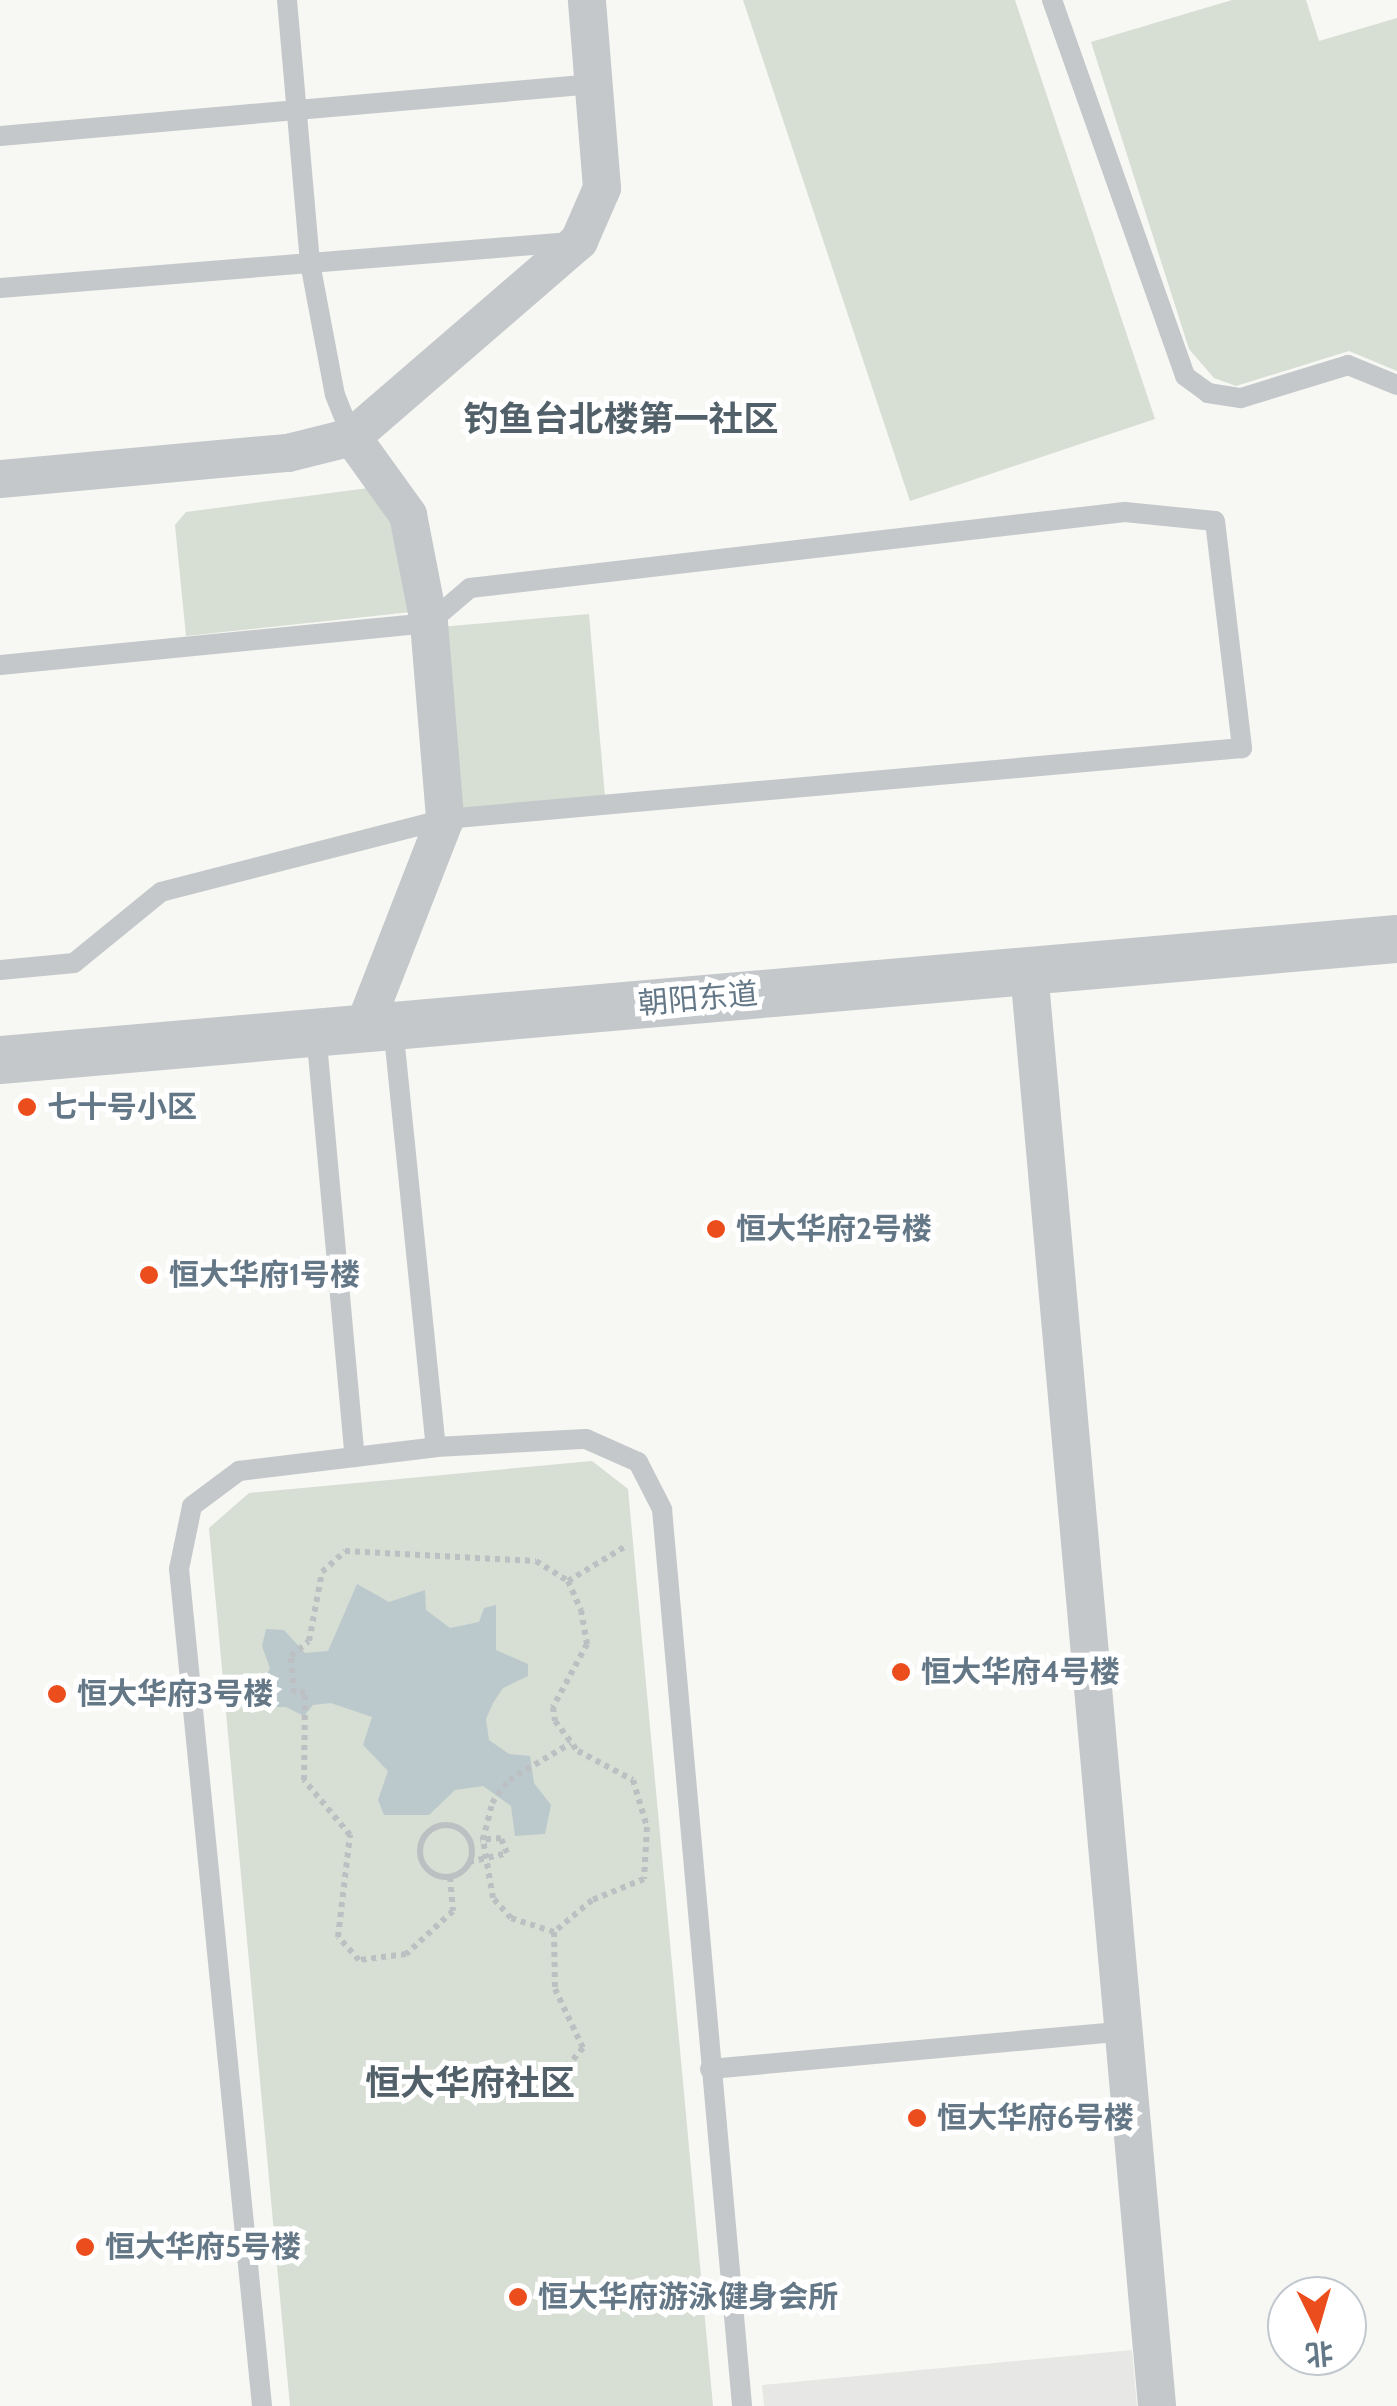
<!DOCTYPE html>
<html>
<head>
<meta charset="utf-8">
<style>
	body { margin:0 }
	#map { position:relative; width:1397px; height:2406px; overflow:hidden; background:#f7f7f3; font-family:Cabin,"Noto Sans SC",sans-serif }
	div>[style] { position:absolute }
	.built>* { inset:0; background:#e7e8e6 }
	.green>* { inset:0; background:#d7ded4; transform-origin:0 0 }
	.water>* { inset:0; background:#bbc8cc }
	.path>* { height:6px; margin-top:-3px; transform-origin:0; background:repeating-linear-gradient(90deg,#bdc0c2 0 5px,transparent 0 10px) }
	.path>.ring { margin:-3px; padding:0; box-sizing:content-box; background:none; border:6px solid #bdc0c2; border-radius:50% }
	.service>* { height:20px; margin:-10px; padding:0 10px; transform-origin:10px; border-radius:10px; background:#c4c8cb }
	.minor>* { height:38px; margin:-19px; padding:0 19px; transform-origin:19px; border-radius:19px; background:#c4c8cb }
	.tertiary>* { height:48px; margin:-24px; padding:0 24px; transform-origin:24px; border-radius:24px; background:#c4c8cb }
	.dots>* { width:28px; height:28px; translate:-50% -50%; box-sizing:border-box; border:5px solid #fff; border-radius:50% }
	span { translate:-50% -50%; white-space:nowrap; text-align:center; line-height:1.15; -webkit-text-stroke:10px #fff; paint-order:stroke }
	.street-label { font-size:30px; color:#647786 }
	.poi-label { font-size:30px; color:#647786; font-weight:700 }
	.left { translate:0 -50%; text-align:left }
	.quarter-label { font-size:35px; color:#52606a; font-weight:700 }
	.north { position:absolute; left:1267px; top:2276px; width:100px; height:100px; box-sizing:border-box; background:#fff; border:2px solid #c1c9cf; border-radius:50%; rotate:175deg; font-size:28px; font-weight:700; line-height:40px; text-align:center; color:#647786 }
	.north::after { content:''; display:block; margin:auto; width:35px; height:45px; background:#ec4d1d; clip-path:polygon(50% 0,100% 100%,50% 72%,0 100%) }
</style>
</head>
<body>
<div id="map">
	<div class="built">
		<i style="clip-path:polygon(1132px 2350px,1137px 2406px,764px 2406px,762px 2385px)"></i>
	</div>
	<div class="green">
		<i style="clip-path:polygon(743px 0,1015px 0,1155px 419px,910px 501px)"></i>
		<i style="clip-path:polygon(1232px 0,1306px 0,1319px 41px,1397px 18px,1397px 371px,1349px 351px,1236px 386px,1214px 378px,1189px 349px,1091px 42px)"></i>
		<i style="clip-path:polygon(384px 486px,411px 612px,186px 636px,175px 525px,186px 512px)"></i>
		<i style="left:589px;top:614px;width:191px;height:153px;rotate:85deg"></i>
		<i style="clip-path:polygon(592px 1461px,628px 1489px,713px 2406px,290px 2406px,209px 1528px,249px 1493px)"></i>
	</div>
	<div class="water">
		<i style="clip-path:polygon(357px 1584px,389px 1602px,425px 1590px,426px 1610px,450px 1628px,479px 1622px,484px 1608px,496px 1605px,496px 1650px,528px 1664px,528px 1676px,503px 1688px,493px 1703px,486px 1719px,489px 1740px,509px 1754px,530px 1756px,534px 1783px,551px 1805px,545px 1834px,515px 1836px,511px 1806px,483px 1786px,455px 1790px,429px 1815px,384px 1815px,378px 1800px,388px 1771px,363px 1745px,372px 1717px,331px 1703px,313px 1705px,304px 1716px,286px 1707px,267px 1707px,260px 1690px,270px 1668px,262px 1646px,266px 1629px,284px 1630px,305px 1653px,328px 1651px)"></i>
	</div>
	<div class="path">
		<i style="left:568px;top:1581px;width:68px;rotate:-31.1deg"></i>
		<i class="ring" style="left:420px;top:1825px;width:46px;height:46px"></i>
		<i style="left:469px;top:1862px;width:39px;rotate:-13deg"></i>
		<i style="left:507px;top:1853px;width:16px;rotate:-112deg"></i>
		<i style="left:501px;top:1838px;width:21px;rotate:175deg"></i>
		<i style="left:450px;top:1877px;width:34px;rotate:85deg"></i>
		<i style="left:453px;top:1911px;width:64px;rotate:137.5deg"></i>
		<i style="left:406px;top:1954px;width:47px;rotate:172.7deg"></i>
		<i style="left:359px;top:1960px;width:31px;rotate:-132deg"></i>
		<i style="left:338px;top:1937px;width:103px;rotate:-83.3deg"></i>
		<i style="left:350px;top:1835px;width:72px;rotate:-129.9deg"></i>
		<i style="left:304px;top:1780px;width:88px;rotate:-89.3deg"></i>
		<i style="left:305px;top:1692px;width:11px;rotate:175deg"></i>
		<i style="left:294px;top:1693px;width:37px;rotate:-95deg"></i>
		<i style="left:291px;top:1656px;width:23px;rotate:-40deg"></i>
		<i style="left:309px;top:1641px;width:70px;rotate:-79.3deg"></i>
		<i style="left:322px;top:1572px;width:31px;rotate:-42deg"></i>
		<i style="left:345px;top:1551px;width:191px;rotate:3deg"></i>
		<i style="left:536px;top:1561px;width:38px;rotate:32deg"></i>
		<i style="left:568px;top:1581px;width:32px;rotate:66deg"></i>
		<i style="left:581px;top:1610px;width:35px;rotate:80deg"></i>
		<i style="left:587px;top:1644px;width:72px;rotate:118.4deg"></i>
		<i style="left:553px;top:1707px;width:14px;rotate:82deg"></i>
		<i style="left:555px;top:1721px;width:38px;rotate:53deg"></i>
		<i style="left:578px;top:1751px;width:62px;rotate:27.8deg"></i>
		<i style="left:633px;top:1780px;width:49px;rotate:73.4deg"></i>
		<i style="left:647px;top:1827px;width:52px;rotate:93.3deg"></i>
		<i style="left:644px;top:1879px;width:56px;rotate:158deg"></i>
		<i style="left:592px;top:1900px;width:50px;rotate:139.9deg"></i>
		<i style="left:554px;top:1932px;width:57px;rotate:89deg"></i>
		<i style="left:555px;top:1989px;width:65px;rotate:64.6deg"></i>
		<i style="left:583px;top:2048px;width:23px;rotate:131deg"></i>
		<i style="left:554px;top:1932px;width:45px;rotate:-162deg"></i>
		<i style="left:511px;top:1918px;width:27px;rotate:-132deg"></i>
		<i style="left:493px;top:1898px;width:59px;rotate:-99.8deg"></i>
		<i style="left:483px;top:1840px;width:38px;rotate:-76deg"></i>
		<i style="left:492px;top:1803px;width:29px;rotate:-54deg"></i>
		<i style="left:509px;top:1780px;width:72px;rotate:-30.8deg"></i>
	</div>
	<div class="service">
		<i style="left:287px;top:0;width:264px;rotate:85deg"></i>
		<i style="left:310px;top:263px;width:134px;rotate:79.3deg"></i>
		<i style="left:335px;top:395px;width:45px;rotate:68deg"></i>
		<i style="left:1052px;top:0;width:399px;rotate:70.5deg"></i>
		<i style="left:1185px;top:376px;width:29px;rotate:36deg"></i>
		<i style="left:1208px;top:393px;width:33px;rotate:9deg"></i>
		<i style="left:1241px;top:398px;width:112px;rotate:-17.1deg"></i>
		<i style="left:1348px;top:365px;width:53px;rotate:22.2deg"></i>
		<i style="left:0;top:136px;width:596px;rotate:-5deg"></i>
		<i style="left:0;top:288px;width:573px;rotate:-4.61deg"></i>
		<i style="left:0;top:665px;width:431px;rotate:-5.6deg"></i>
		<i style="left:429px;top:623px;width:54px;rotate:-40.5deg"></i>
		<i style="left:470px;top:588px;width:659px;rotate:-6.62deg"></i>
		<i style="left:1125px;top:512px;width:90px;rotate:5.7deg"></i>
		<i style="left:1215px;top:521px;width:229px;rotate:83.2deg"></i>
		<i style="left:1242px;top:748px;width:800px;rotate:174.91deg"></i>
		<i style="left:445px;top:819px;width:293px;rotate:165.6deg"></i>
		<i style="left:161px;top:892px;width:112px;rotate:140.8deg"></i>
		<i style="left:74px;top:963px;width:74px;rotate:174.6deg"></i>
		<i style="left:393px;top:1026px;width:423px;rotate:84.2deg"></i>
		<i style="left:316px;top:1032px;width:427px;rotate:84.8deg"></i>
		<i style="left:710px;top:2069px;width:418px;rotate:-5.2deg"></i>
		<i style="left:262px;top:2406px;width:841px;rotate:-95.66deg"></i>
		<i style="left:179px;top:1569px;width:64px;rotate:-78.3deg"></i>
		<i style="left:192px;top:1506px;width:59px;rotate:-36.7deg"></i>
		<i style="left:239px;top:1471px;width:198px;rotate:-6.9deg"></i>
		<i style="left:436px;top:1447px;width:150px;rotate:-3.1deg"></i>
		<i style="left:586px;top:1439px;width:57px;rotate:23.9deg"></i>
		<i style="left:638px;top:1462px;width:53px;rotate:62.9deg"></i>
		<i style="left:662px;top:1509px;width:901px;rotate:84.9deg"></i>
	</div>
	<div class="minor">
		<i style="left:352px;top:437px;width:96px;rotate:54.3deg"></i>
		<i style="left:408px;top:515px;width:110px;rotate:79deg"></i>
		<i style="left:429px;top:623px;width:197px;rotate:85.3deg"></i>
		<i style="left:445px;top:819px;width:223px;rotate:111.3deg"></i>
		<i style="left:0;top:479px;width:289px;rotate:-5.2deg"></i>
		<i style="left:288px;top:453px;width:66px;rotate:-14deg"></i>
		<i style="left:352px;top:437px;width:300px;rotate:-40.8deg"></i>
		<i style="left:579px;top:241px;width:58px;rotate:-66.5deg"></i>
		<i style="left:602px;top:188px;width:189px;rotate:-94.6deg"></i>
		<i style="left:1029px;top:971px;width:1441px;rotate:84.9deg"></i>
	</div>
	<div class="tertiary">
		<i style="left:0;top:1060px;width:1402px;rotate:-4.95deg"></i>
	</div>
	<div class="dots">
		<i style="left:27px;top:1107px;background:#ec4d1d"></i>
		<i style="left:716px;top:1229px;background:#ec4d1d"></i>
		<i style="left:149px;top:1275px;background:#ec4d1d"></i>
		<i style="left:901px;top:1672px;background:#ec4d1d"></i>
		<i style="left:57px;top:1694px;background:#ec4d1d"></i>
		<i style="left:917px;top:2118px;background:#ec4d1d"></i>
		<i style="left:85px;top:2247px;background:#ec4d1d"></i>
		<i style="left:518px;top:2297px;background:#ec4d1d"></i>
	</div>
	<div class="street-label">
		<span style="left:698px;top:999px;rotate:-5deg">朝阳东道</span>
	</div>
	<div class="poi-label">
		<span class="left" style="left:47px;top:1107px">七十号小区</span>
		<span class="left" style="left:736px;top:1229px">恒大华府2号楼</span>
		<span class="left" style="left:169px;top:1275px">恒大华府1号楼</span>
		<span class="left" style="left:921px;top:1672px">恒大华府4号楼</span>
		<span class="left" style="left:77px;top:1694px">恒大华府3号楼</span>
		<span class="left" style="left:937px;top:2118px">恒大华府6号楼</span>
		<span class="left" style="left:105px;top:2247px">恒大华府5号楼</span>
		<span class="left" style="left:538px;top:2297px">恒大华府游泳健身会所</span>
	</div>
	<div class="quarter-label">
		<span style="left:621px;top:419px">钓鱼台北楼第一社区</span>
		<span style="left:470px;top:2083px">恒大华府社区</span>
	</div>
	<div class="north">北</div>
</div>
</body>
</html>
